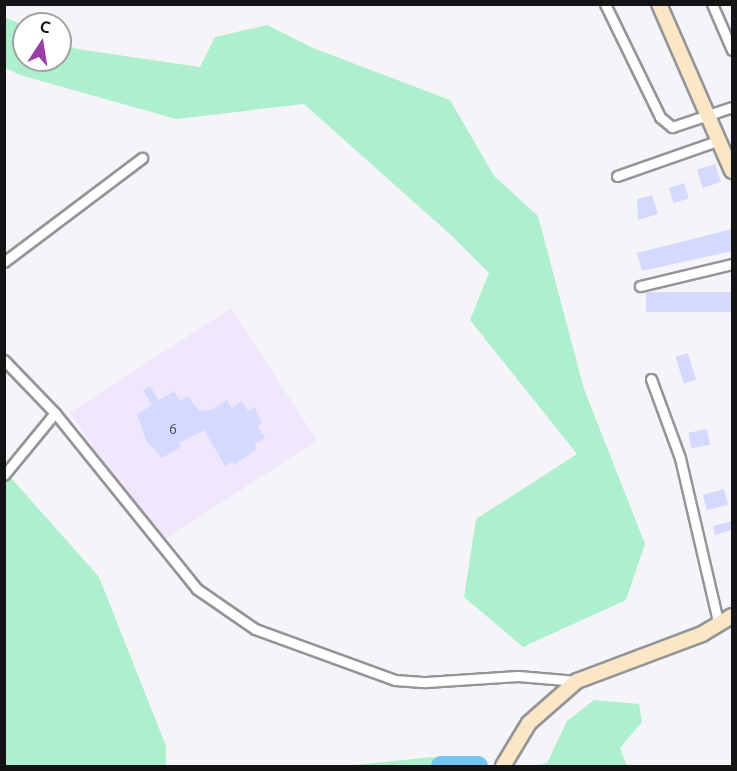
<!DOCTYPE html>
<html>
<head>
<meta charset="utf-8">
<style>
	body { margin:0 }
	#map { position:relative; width:737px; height:771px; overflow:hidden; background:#f5f5f9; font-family:Ubuntu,sans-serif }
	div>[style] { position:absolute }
	.education>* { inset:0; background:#f0e7fc; transform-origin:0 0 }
	.green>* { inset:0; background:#aeefce }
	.river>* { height:20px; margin:-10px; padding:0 10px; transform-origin:10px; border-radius:10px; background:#74c5f2 }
	.building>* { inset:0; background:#d6d9ff; transform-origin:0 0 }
	.roads { filter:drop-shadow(2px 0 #949598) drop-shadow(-2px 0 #949598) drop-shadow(0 2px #949598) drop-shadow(0 -2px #949598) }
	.street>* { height:9px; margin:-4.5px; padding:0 4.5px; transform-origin:4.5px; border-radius:4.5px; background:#fff }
	.secondary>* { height:14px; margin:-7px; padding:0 7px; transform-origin:7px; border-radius:7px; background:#fbe6c6 }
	span { translate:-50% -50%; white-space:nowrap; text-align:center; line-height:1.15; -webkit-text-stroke:5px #fff; paint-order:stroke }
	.number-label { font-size:14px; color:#444550 }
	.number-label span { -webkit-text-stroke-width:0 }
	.frame { position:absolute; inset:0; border:6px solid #141416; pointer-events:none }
	.north { position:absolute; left:12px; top:12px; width:60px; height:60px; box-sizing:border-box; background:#fff; border:2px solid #a1a1a2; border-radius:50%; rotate:12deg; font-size:16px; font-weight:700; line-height:24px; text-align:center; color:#141416 }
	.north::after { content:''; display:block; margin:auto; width:21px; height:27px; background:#9b3ea7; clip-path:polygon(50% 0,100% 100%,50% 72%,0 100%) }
</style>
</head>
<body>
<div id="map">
	<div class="education">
		<i style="left:231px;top:308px;width:158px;height:192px;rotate:57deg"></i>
	</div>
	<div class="green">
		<i style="clip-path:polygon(5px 17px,24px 26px,24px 60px,60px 60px,60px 42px,77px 49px,200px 67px,215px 37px,267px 25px,313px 48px,450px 100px,494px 176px,538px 216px,584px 389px,645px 544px,626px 600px,523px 647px,464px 597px,476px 519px,577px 454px,470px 320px,489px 273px,452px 236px,304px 104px,176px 119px,20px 75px,5px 68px)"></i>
		<i style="clip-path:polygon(4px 470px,99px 577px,166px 746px,166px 766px,5px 766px)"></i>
		<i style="clip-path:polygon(594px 700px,639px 704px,642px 722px,620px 748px,627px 766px,535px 766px,547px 763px,567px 721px)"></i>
		<i style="clip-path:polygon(433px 757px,465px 766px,345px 766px)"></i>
	</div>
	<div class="river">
		<i style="left:441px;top:766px;width:37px"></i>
	</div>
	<div class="building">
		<i style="left:715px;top:164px;width:19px;height:19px;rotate:72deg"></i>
		<i style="left:684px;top:183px;width:16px;height:16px;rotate:72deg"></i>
		<i style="clip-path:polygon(652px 195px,658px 214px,638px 220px,637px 199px)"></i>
		<i style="clip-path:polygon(732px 229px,732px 251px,642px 271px,637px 253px)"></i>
		<i style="left:732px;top:292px;width:20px;height:86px;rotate:90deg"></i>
		<i style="left:688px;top:353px;width:28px;height:13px;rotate:73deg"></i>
		<i style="clip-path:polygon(150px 386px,159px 400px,174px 391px,180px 401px,188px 396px,199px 411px,211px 410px,227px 400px,232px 408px,242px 401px,248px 411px,255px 407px,262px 423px,258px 426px,265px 438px,255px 444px,256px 450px,234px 465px,232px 462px,225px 466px,204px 430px,179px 443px,181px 447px,162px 458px,146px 440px,137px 414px,152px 405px,143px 390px)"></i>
		<i style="left:707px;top:429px;width:16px;height:19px;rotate:79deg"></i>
		<i style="left:724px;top:489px;width:16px;height:22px;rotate:75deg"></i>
		<i style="clip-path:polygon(732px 521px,732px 530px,715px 535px,713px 526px)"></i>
	</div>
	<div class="roads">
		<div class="street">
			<i style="left:605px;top:4px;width:126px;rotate:64deg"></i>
			<i style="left:660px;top:117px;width:16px;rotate:40deg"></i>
			<i style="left:672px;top:127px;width:63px;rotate:-18.4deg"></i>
			<i style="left:712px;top:4px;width:50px;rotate:66.5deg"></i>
			<i style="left:617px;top:176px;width:109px;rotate:-19.3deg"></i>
			<i style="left:4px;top:262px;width:173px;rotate:-37deg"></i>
			<i style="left:640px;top:286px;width:95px;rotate:-13.4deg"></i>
			<i style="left:4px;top:360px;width:74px;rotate:46.1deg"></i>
			<i style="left:55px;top:413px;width:226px;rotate:51.1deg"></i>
			<i style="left:197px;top:589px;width:70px;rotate:34.6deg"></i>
			<i style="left:255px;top:629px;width:149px;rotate:20deg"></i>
			<i style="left:395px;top:680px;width:31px;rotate:4deg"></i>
			<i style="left:426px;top:682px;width:92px;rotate:-3.7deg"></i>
			<i style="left:518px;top:676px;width:59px;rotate:4.8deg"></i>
			<i style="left:651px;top:379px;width:84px;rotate:69.8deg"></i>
			<i style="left:680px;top:458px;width:172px;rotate:76.9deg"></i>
			<i style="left:4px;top:475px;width:80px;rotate:-50.6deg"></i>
		</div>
		<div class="secondary">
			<i style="left:659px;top:4px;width:182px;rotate:66.4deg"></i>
			<i style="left:503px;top:766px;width:50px;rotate:-58.8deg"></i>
			<i style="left:529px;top:723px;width:64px;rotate:-41.2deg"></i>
			<i style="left:577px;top:681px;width:134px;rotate:-20.6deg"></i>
			<i style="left:702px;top:634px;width:35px;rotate:-31deg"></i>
		</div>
	</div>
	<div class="number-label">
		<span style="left:173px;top:429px">6</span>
	</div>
	<div class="frame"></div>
	<div class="north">С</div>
</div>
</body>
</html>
